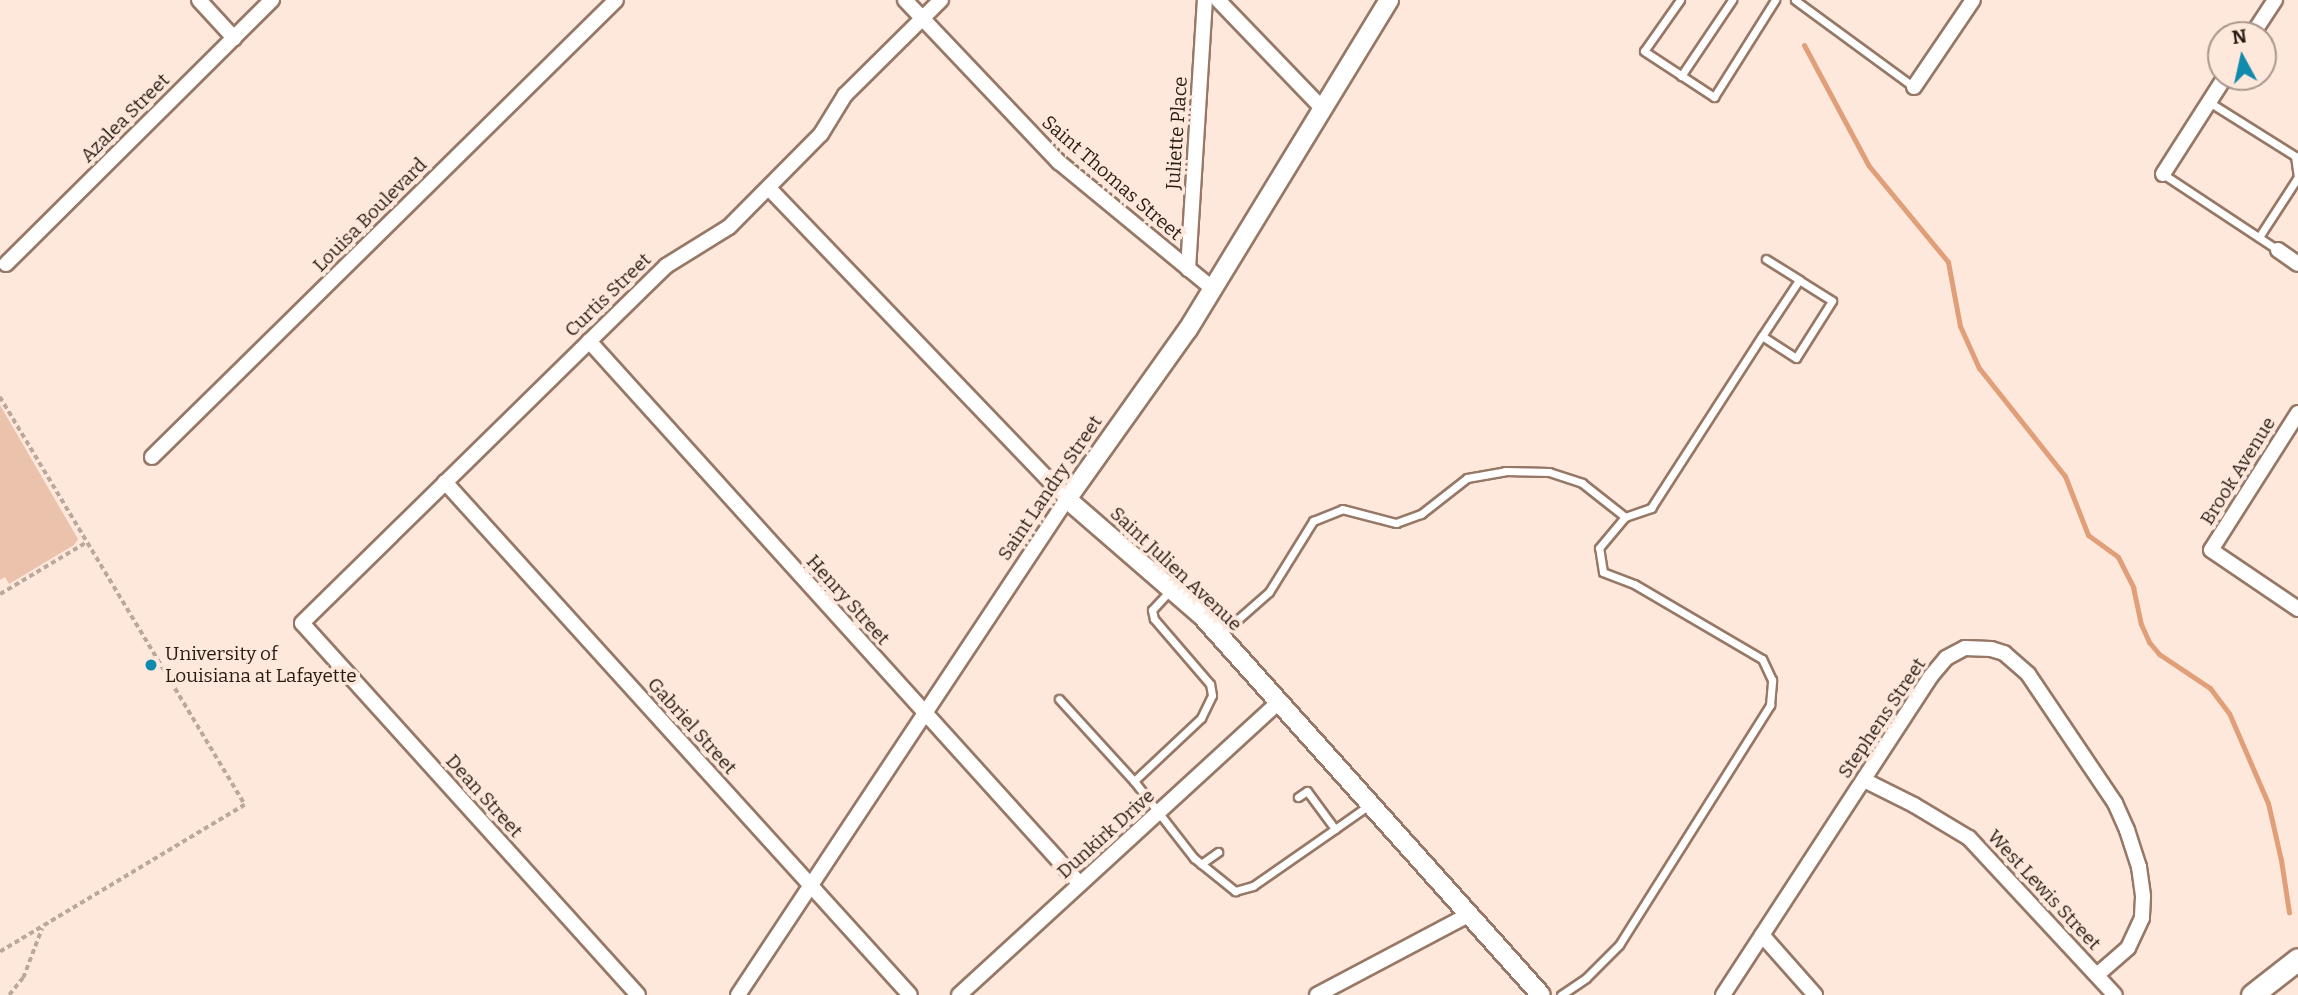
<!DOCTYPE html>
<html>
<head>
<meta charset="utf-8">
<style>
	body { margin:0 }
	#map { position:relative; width:2298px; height:995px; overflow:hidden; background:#fee8dc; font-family:Bitter,serif }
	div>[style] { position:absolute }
	.green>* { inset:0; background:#ebc2ab }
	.stream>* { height:5px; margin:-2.5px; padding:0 2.5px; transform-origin:2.5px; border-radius:2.5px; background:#e09f79 }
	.path>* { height:3.5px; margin-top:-1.75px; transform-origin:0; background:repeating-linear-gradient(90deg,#bba89d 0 5px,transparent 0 8.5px) }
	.roads { filter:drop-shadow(2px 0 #977866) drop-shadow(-2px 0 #977866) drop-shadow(0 2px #977866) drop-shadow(0 -2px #977866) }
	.service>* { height:7px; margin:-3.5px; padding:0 3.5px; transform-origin:3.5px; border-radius:3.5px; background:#fff }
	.minor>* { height:14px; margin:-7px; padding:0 7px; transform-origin:7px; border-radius:7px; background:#fff }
	.tertiary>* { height:18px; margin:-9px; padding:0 9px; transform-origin:9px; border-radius:9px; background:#fff }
	.secondary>* { height:21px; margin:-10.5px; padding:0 10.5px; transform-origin:10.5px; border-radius:10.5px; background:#fff }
	.dots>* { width:19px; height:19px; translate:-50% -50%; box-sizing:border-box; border:4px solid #fee8dc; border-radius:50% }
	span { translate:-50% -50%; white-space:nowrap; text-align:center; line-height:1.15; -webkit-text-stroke:7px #fee8dc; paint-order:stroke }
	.street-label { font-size:19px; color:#271b13 }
	.poi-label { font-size:19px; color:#271b13 }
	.left { translate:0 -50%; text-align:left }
	.north { position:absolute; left:2207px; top:21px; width:70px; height:70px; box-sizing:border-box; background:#fee8dc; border:2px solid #a8968c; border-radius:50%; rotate:352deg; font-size:19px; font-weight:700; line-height:28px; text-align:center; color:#271b13 }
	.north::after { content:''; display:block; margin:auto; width:24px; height:32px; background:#108aad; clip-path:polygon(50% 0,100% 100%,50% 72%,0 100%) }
</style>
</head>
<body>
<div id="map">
	<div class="green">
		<i style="clip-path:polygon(0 405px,78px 539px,74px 545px,9px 584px,5px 577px,0 580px)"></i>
	</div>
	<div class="stream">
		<i style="left:1804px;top:45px;width:137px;rotate:61.8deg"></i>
		<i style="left:1869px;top:166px;width:124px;rotate:50.5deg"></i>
		<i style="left:1948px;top:262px;width:65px;rotate:79.4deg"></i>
		<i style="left:1960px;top:326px;width:46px;rotate:65.7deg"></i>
		<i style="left:1979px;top:368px;width:138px;rotate:51.5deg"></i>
		<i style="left:2065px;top:476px;width:63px;rotate:68.7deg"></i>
		<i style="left:2088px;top:535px;width:37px;rotate:36deg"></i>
		<i style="left:2118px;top:557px;width:34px;rotate:63deg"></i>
		<i style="left:2133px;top:587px;width:38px;rotate:78deg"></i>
		<i style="left:2141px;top:624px;width:20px;rotate:66deg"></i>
		<i style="left:2149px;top:642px;width:16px;rotate:50deg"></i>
		<i style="left:2159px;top:654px;width:61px;rotate:33.7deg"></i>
		<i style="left:2210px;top:688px;width:31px;rotate:53deg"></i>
		<i style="left:2229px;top:713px;width:98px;rotate:66.6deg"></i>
		<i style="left:2268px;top:803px;width:58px;rotate:77.2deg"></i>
		<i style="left:2281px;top:860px;width:53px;rotate:81.3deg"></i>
	</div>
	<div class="path">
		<i style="left:0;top:397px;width:476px;rotate:59deg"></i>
		<i style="left:245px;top:805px;width:286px;rotate:149deg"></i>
		<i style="left:0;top:594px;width:101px;rotate:-30.9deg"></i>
		<i style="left:9px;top:995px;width:22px;rotate:-51deg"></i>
		<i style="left:23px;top:978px;width:53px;rotate:-69.2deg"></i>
	</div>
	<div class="roads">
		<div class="service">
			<i style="left:1680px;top:0;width:62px;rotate:125.2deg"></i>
			<i style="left:1644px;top:51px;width:84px;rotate:33.3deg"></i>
			<i style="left:1714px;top:97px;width:115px;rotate:-57.8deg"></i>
			<i style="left:1795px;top:0;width:147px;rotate:36.2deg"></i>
			<i style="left:1681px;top:76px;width:92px;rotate:-56.1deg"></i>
			<i style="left:2209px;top:102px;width:102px;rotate:32.1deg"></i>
			<i style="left:2295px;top:156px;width:21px;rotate:82deg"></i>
			<i style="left:2298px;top:177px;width:72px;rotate:123deg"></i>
			<i style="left:2163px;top:174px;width:138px;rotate:33.5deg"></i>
			<i style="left:1766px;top:259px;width:39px;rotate:32deg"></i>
			<i style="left:1220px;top:635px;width:65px;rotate:-41.3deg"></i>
			<i style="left:1269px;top:592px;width:84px;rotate:-58.2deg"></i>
			<i style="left:1313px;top:521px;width:31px;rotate:-22deg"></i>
			<i style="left:1342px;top:509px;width:56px;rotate:14.5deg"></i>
			<i style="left:1396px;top:523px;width:27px;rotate:-20deg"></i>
			<i style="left:1421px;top:514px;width:58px;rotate:-38deg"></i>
			<i style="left:1467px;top:478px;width:39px;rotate:-10deg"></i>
			<i style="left:1505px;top:471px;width:44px;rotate:1.3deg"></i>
			<i style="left:1549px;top:472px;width:35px;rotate:18deg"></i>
			<i style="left:1582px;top:483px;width:55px;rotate:38.3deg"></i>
			<i style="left:1059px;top:699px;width:111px;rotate:47.6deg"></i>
			<i style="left:1134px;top:781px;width:98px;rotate:52.1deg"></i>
			<i style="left:1194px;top:858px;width:53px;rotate:38.8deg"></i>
			<i style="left:1235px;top:891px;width:19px;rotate:-16deg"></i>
			<i style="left:1253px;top:886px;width:100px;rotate:-34.8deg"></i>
			<i style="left:1335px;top:829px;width:47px;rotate:-126.4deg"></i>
			<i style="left:1307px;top:791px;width:11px;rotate:146deg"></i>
			<i style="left:1134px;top:781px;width:92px;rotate:-43.2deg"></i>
			<i style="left:1201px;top:718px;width:25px;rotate:-64deg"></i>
			<i style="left:1212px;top:695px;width:11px;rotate:-100deg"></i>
			<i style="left:1210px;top:684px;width:86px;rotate:-130.7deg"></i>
			<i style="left:1154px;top:619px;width:9px;rotate:-103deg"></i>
			<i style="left:1152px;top:610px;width:26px;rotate:-47deg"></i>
			<i style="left:1335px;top:829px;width:42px;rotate:-35.2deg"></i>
			<i style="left:1201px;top:864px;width:21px;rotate:-35deg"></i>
			<i style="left:1561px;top:995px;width:30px;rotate:-34deg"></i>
			<i style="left:1586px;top:978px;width:47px;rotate:-45deg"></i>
			<i style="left:1619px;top:945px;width:284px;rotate:-57.8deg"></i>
			<i style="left:1770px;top:705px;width:25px;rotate:-85deg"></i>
			<i style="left:1772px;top:680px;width:23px;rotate:-115deg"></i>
			<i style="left:1762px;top:659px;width:148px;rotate:-149.6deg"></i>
			<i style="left:1634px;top:584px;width:33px;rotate:-159deg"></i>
			<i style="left:1603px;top:572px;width:24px;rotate:-99deg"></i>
			<i style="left:1599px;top:548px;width:40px;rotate:-50deg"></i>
			<i style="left:1625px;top:517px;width:28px;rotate:-19deg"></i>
			<i style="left:1651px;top:508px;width:205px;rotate:-57.2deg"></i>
			<i style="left:1762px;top:336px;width:67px;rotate:-56.5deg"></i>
			<i style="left:1799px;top:280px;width:39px;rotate:32deg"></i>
			<i style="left:1832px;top:301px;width:67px;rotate:122.3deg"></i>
			<i style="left:1796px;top:358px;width:40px;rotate:-147.1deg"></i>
		</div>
		<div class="minor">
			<i style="left:199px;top:0;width:52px;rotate:47.4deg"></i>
			<i style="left:905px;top:0;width:224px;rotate:46.5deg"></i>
			<i style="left:1059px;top:162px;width:200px;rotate:39.5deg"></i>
			<i style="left:1218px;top:0;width:149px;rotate:46.1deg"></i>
			<i style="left:2252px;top:35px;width:42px;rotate:-56.7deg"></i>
			<i style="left:1914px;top:87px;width:105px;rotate:-55.9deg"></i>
			<i style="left:2163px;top:174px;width:115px;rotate:-57.4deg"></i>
			<i style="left:2278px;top:250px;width:24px;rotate:35deg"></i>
			<i style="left:6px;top:264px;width:375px;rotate:-44.8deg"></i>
			<i style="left:1188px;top:269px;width:270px;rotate:-86.4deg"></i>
			<i style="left:589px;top:341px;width:732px;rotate:47.88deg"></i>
			<i style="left:2298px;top:413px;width:162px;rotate:122.4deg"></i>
			<i style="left:2211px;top:550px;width:105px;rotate:34.1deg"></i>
			<i style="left:152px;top:457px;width:651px;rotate:-44.56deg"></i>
			<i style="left:445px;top:482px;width:692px;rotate:47.81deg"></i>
			<i style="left:1864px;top:780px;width:56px;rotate:26.6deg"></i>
			<i style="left:1914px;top:805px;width:64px;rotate:31deg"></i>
			<i style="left:1969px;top:838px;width:214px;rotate:47.1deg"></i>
			<i style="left:1762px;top:935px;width:80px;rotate:48.5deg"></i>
			<i style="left:638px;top:995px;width:501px;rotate:-132.09deg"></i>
			<i style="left:302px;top:623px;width:510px;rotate:-44.44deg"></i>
			<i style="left:666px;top:266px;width:74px;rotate:-31.8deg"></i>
			<i style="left:729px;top:227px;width:131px;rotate:-45.3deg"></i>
			<i style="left:821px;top:134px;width:46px;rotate:-58.4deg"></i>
			<i style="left:845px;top:95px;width:135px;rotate:-44.7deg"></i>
			<i style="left:738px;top:995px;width:595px;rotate:-56.44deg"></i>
			<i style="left:1067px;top:499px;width:431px;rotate:-133.8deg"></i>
			<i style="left:959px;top:995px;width:435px;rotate:-42.5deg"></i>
			<i style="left:1317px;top:995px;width:171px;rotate:-27.9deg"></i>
			<i style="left:1723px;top:995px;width:381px;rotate:-56.9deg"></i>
			<i style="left:1931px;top:676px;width:23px;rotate:-50deg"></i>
			<i style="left:1946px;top:658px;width:21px;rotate:-28deg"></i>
			<i style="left:1965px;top:648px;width:26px;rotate:2deg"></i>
			<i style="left:1991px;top:649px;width:14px;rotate:17deg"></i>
			<i style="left:2004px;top:653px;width:32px;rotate:41deg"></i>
			<i style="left:2028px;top:674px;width:156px;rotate:56deg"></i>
			<i style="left:2115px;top:803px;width:30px;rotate:66deg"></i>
			<i style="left:2127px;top:830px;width:39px;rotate:72deg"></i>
			<i style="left:2139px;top:867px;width:30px;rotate:82deg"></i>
			<i style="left:2143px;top:897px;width:21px;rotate:93deg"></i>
			<i style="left:2142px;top:918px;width:33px;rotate:115deg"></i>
			<i style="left:2128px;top:948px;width:40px;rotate:139deg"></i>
		</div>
		<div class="tertiary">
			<i style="left:1389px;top:0;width:386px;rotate:121.4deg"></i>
			<i style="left:1188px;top:329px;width:209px;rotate:125.4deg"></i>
			<i style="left:1067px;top:499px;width:179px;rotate:40.9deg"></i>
			<i style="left:1202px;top:616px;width:508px;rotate:48.19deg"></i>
		</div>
		<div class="secondary">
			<i style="left:2252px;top:995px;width:58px;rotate:-38deg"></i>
		</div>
	</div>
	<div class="dots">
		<i style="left:151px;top:665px;background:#108aad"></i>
	</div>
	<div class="street-label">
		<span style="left:125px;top:118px;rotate:-45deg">Azalea Street</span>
		<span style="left:1177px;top:133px;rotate:-86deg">Juliette Place</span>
		<span style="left:1112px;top:178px;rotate:41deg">Saint Thomas Street</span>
		<span style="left:370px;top:215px;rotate:-45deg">Louisa Boulevard</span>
		<span style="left:608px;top:295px;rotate:-44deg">Curtis Street</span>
		<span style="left:2238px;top:471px;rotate:-58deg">Brook Avenue</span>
		<span style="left:1050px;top:488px;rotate:-56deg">Saint Landry Street</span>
		<span style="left:1176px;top:569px;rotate:43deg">Saint Julien Avenue</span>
		<span style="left:848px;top:600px;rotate:48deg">Henry Street</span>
		<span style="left:1882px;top:718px;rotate:-56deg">Stephens Street</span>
		<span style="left:692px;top:726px;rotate:48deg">Gabriel Street</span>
		<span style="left:484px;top:796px;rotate:48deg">Dean Street</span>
		<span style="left:1106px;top:834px;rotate:-42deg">Dunkirk Drive</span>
		<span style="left:2044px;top:890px;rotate:47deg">West Lewis Street</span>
	</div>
	<div class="poi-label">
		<span class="left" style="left:165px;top:665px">University of<br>Louisiana at Lafayette</span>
	</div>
	<div class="north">N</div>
</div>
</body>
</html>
